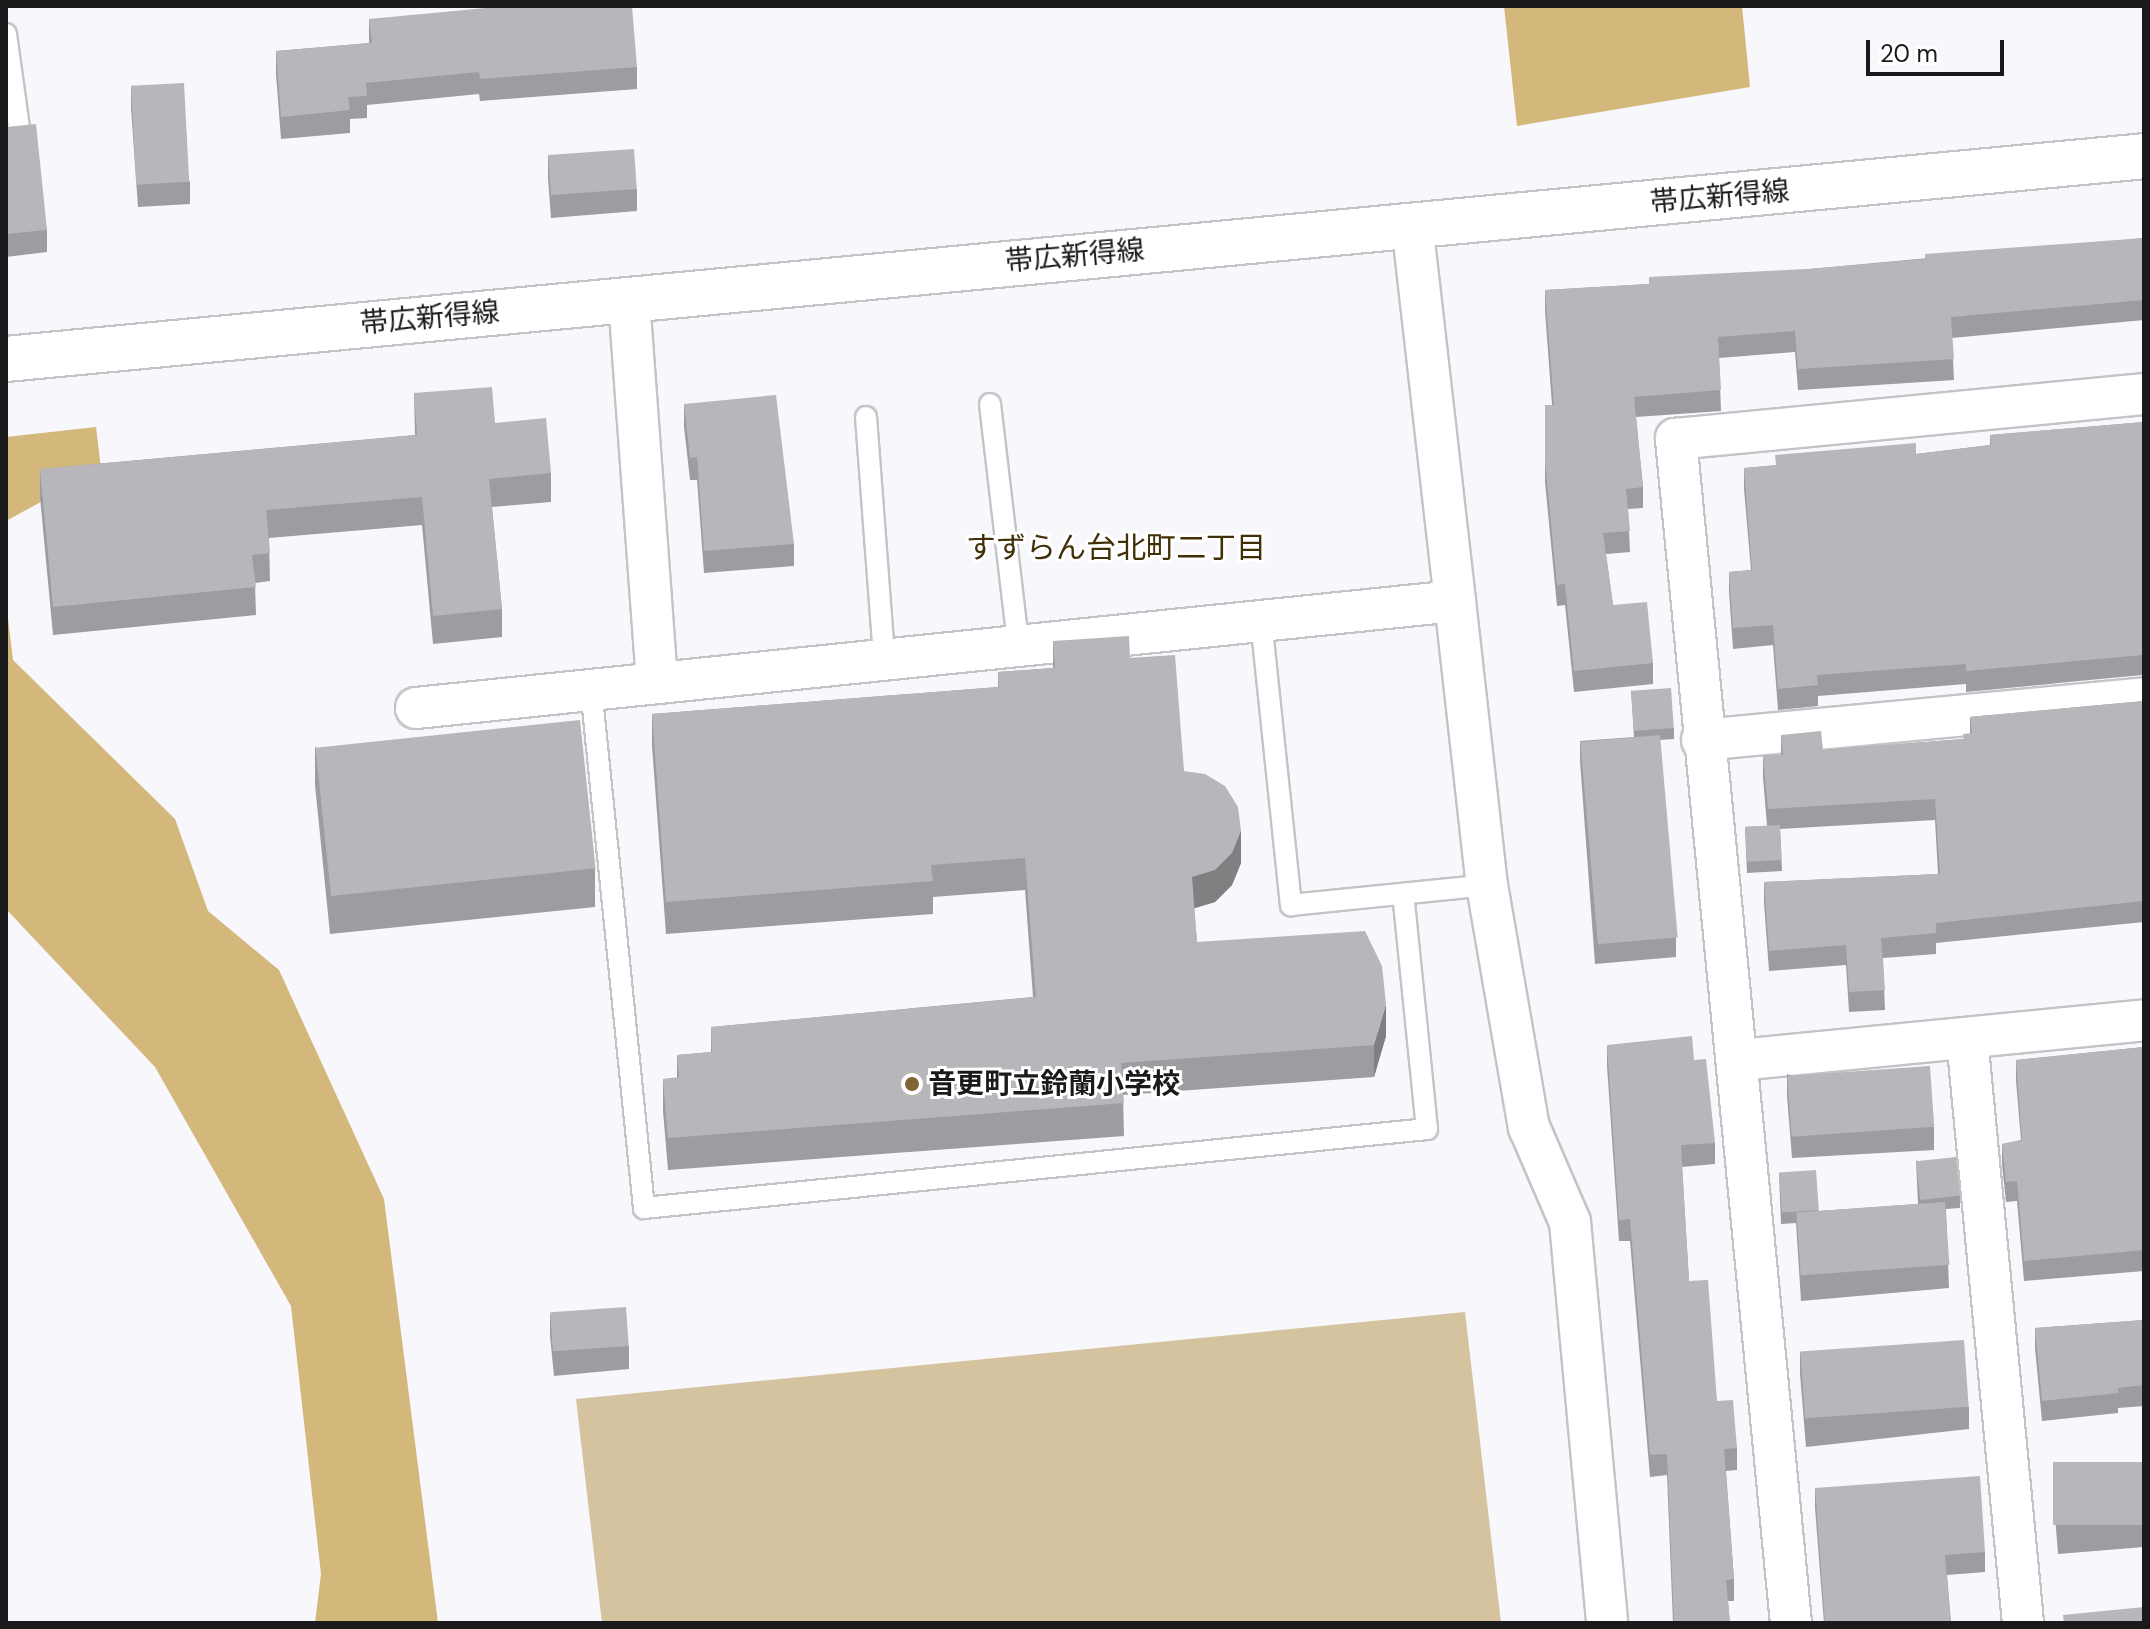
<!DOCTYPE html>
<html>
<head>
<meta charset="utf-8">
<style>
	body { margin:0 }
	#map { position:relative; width:2150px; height:1629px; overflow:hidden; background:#f7f7fc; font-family:"DM Sans","Noto Sans JP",sans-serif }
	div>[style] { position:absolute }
	.green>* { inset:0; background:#d4c39e }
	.forest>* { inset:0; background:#d3b77b }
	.roads { filter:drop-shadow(2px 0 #c4c3c8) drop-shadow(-2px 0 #c4c3c8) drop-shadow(0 2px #c4c3c8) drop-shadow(0 -2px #c4c3c8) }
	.service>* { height:20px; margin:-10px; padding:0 10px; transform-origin:10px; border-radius:10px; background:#fff }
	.minor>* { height:40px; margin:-20px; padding:0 20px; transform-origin:20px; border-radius:20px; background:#fff }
	.primary>* { height:44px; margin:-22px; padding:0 22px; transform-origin:22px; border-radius:22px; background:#fff }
	.wall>* { inset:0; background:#9d9da1 }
	.shaded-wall>* { inset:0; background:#808083 }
	.building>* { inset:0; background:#b7b7bb; transform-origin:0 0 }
	.dots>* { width:22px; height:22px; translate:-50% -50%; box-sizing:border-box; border:4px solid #fff; border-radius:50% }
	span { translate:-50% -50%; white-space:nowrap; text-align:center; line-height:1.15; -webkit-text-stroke:6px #fff; paint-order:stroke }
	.street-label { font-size:28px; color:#1a1a1c }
	.poi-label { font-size:28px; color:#1a1a1c; font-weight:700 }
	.left { translate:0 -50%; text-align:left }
	.neighbourhood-label { font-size:30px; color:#413007 }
	.frame { position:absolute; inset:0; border:8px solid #1a1a1c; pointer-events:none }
	.scale { position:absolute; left:1866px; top:40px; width:138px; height:36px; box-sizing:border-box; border:4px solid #1a1a1c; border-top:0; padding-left:10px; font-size:24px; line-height:28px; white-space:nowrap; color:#1a1a1c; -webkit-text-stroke:6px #fff; paint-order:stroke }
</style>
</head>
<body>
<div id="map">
	<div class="green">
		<i style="clip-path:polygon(1465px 1312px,1501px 1623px,602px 1623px,576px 1399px)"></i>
	</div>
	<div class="forest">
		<i style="clip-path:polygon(1504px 6px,1742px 6px,1750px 87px,1517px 126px)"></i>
		<i style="clip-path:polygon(96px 427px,101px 469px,6px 521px,6px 437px)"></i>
		<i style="clip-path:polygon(6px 601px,13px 660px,175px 819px,208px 911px,279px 970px,384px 1199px,438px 1623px,315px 1623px,321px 1574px,291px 1306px,155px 1067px,6px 909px)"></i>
	</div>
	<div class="roads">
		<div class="service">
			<i style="left:6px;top:34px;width:102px;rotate:82.1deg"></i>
			<i style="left:20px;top:135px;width:14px;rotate:176deg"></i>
			<i style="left:990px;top:404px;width:242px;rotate:83.3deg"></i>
			<i style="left:866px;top:417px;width:242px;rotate:85.7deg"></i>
			<i style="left:1261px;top:620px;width:287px;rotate:84deg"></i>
			<i style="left:1291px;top:905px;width:197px;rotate:-5.8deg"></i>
			<i style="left:591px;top:688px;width:523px;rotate:84.18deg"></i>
			<i style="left:644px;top:1208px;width:787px;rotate:-5.76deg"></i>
			<i style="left:1427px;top:1129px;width:236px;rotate:-95.8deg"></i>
		</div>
		<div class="minor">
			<i style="left:629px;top:300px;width:381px;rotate:85.8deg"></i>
			<i style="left:1455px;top:601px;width:286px;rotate:83.6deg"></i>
			<i style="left:1487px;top:885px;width:246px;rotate:80.2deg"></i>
			<i style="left:1529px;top:1127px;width:103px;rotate:66.7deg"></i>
			<i style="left:1570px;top:1222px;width:403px;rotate:84.7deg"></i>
			<i style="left:416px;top:708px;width:1044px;rotate:-5.88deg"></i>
			<i style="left:1455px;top:601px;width:377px;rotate:-96.5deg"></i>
			<i style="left:1702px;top:740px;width:444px;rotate:-5.4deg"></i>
			<i style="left:1967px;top:1038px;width:588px;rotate:84.53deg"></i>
			<i style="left:1739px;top:1060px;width:407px;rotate:-5.6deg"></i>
			<i style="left:1791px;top:1623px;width:1190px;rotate:-95.55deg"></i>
			<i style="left:1676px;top:439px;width:470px;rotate:-5.5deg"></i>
		</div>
		<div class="primary">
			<i style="left:6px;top:359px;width:2148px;rotate:-5.42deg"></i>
		</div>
	</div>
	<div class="wall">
		<i style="clip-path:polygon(369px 19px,637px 67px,637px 89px,480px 101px,479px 94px,367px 105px,367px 118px,350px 119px,350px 133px,281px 139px,276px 74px,276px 51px,369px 43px)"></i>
		<i style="clip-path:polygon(131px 86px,190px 182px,190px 204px,138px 207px,131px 108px)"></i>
		<i style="clip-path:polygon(6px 127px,47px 230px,47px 252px,6px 257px)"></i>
		<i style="clip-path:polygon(548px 156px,637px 189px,637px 211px,551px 218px,548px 178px)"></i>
		<i style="clip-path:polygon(2144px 238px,2144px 320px,1952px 338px,1954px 380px,1798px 390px,1795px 352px,1719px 358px,1721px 411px,1636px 417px,1643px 487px,1643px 508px,1628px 509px,1630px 552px,1606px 554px,1613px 605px,1653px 663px,1653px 684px,1574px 692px,1565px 605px,1557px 606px,1545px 482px,1545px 405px,1552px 405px,1545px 311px,1545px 290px,1649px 284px)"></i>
		<i style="clip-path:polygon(414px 393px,495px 423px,551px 473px,551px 502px,492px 507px,502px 609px,502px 637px,433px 644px,422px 525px,269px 538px,270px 581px,255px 583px,256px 615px,53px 635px,40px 497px,40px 469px,415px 435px)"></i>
		<i style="clip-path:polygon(684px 404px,794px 544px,794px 566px,704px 573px,697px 480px,690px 480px,684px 427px)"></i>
		<i style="clip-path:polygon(2144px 422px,2144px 676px,2142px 675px,1966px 692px,1966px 684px,1818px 696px,1818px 706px,1778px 710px,1773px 645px,1733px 649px,1729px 592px,1729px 572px,1751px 570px,1744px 489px,1744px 468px,1916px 454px,1990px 445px,1990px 435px)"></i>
		<i style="clip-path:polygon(1053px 641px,1130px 658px,1184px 771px,1241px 863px,1232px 885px,1215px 902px,1194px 908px,1197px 942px,1386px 1036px,1374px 1077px,1123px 1095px,1124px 1136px,668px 1170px,663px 1111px,663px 1079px,677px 1078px,677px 1055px,711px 1052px,711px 1027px,1033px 997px,1025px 890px,933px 897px,933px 914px,666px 934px,652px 746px,652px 714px,998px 687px,998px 672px,1053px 668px)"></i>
		<i style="clip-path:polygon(1631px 690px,1674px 728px,1674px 739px,1660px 740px,1676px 937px,1676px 957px,1595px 964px,1580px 761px,1580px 741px,1634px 737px)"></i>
		<i style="clip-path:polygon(2144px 701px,2144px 922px,1936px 943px,1936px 954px,1883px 958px,1885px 1010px,1849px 1012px,1846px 965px,1769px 971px,1764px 903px,1764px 882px,1938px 874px,1935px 820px,1780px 829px,1782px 871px,1747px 873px,1745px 827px,1767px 826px,1763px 777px,1763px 756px,1781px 755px,1781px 735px,1823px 750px,1963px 739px,1970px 733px,1970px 717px)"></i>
		<i style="clip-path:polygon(315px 747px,595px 868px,595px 907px,330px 934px,315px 785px)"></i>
		<i style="clip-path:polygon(1607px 1045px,1694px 1060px,1715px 1143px,1715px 1164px,1682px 1167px,1689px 1281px,1717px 1401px,1737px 1448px,1737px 1470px,1726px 1471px,1734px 1579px,1734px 1601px,1728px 1601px,1730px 1623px,1673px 1623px,1667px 1475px,1650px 1477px,1630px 1241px,1619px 1241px,1607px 1066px)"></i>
		<i style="clip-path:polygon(2144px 1047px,2144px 1271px,2024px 1281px,2017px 1201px,2006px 1202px,2002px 1164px,2002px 1144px,2021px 1140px,2016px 1081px,2016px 1060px)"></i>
		<i style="clip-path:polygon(1787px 1074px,1934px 1127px,1934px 1150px,1792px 1158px,1787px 1096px)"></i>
		<i style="clip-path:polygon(1916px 1160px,1960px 1196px,1960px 1208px,1946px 1209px,1949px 1288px,1801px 1301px,1796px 1223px,1781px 1224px,1779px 1173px,1819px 1211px,1918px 1204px)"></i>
		<i style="clip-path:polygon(550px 1314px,629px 1346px,629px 1369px,554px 1376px,550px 1336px)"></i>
		<i style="clip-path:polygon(2144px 1320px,2144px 1406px,2118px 1408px,2118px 1413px,2042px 1421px,2035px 1348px,2035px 1328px)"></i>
		<i style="clip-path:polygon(1800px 1352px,1969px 1407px,1969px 1429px,1806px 1447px,1800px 1374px)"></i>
		<i style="clip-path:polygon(2144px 1462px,2144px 1547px,2058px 1554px,2053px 1490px,2053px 1467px)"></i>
		<i style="clip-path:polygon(1815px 1488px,1985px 1552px,1985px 1572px,1947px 1575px,1951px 1623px,1824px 1623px,1815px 1508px)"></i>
	</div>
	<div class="shaded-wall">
		<i style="clip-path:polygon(1241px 831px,1241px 863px,1232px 885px,1215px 902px,1192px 909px,1192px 877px)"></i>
		<i style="clip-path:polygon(1386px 1004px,1386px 1036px,1374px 1077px,1374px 1045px)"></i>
	</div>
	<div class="building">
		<i style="clip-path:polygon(507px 6px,632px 6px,637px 67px,480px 79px,479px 72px,366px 83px,367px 96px,348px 97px,350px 110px,281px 117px,276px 51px,372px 43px,369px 19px)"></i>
		<i style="left:184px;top:83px;width:99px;height:53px;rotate:87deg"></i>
		<i style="clip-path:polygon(36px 124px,47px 230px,6px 234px,6px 127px)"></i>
		<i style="left:634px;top:149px;width:40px;height:86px;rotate:86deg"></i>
		<i style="clip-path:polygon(2144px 238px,2144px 300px,1951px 317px,1954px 359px,1798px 369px,1795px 331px,1718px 337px,1721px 390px,1634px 397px,1643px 487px,1626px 489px,1630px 531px,1603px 533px,1613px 605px,1647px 602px,1653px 663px,1574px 671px,1565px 584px,1557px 585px,1545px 461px,1545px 405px,1554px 405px,1545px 290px,1649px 284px,1649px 277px,1808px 269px,1925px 259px,1925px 254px)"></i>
		<i style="clip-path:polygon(492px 387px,495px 423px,546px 418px,551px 473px,489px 479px,502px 609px,433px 616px,422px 497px,266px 510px,270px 553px,252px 555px,256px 587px,53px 607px,40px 469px,417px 435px,414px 393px)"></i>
		<i style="clip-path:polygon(776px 395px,794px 544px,704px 551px,697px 457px,690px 458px,684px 404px)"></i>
		<i style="clip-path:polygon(2144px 422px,2144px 656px,2142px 655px,1966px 671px,1966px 664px,1817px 675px,1818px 685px,1778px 689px,1773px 625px,1733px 628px,1729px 572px,1752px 570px,1744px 468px,1776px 465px,1775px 455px,1916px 443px,1916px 454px,1991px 445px,1990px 435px)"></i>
		<i style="clip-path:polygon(1129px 636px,1130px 658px,1175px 655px,1184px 771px,1205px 774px,1225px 786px,1238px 807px,1241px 831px,1232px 853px,1215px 870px,1192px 877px,1197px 942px,1365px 931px,1382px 966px,1386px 1004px,1374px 1045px,1121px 1063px,1124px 1103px,668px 1138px,663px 1079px,679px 1077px,677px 1055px,712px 1052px,711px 1027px,1036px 997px,1025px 858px,931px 865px,933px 881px,666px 902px,652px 714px,999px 687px,998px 672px,1055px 668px,1053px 641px)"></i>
		<i style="left:1671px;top:688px;width:40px;height:40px;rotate:86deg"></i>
		<i style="clip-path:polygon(2144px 701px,2144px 901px,1936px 923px,1936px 933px,1881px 938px,1885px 990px,1849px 992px,1846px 945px,1769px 951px,1764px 882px,1940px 874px,1935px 799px,1768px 809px,1763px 756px,1783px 755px,1781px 735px,1821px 731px,1823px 750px,1964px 739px,1963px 734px,1972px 733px,1970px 717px)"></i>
		<i style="left:580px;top:720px;width:149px;height:266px;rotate:84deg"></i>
		<i style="left:1660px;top:735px;width:203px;height:80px;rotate:85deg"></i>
		<i style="left:1780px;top:825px;width:35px;height:35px;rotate:87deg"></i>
		<i style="clip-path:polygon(1692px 1036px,1694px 1060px,1706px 1059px,1715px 1143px,1681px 1145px,1689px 1281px,1708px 1280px,1717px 1401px,1733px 1400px,1737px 1448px,1724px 1449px,1734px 1579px,1726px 1580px,1730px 1623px,1674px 1623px,1667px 1454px,1650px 1455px,1630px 1219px,1619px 1220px,1607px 1045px)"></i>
		<i style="clip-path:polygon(2144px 1047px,2144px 1250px,2024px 1261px,2017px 1181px,2006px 1182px,2002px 1144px,2022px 1140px,2016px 1060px)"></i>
		<i style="left:1930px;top:1066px;width:61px;height:143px;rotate:86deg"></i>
		<i style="left:1956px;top:1157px;width:39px;height:40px;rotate:84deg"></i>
		<i style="left:1816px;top:1170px;width:40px;height:37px;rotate:86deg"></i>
		<i style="left:1945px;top:1202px;width:63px;height:149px;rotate:86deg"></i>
		<i style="left:626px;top:1307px;width:39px;height:76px;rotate:86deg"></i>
		<i style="clip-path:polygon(2144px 1320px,2144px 1385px,2118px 1388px,2118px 1393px,2042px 1401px,2035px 1328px)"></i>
		<i style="left:1964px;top:1340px;width:67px;height:164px;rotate:86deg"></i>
		<i style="left:2144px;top:1462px;width:63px;height:91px;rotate:90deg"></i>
		<i style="clip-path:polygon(1980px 1476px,1985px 1552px,1945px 1555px,1951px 1623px,1825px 1623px,1815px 1488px)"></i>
		<i style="clip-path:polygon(2144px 1607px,2144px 1623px,2064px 1623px,2063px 1615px)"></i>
	</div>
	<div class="dots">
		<i style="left:912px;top:1084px;background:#7c6635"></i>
	</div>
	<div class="street-label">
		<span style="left:1720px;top:197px;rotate:-5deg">帯広新得線</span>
		<span style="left:1075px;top:256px;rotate:-5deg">帯広新得線</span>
		<span style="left:430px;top:318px;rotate:-5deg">帯広新得線</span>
	</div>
	<div class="poi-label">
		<span class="left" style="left:928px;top:1084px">音更町立鈴蘭小学校</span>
	</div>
	<div class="neighbourhood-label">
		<span style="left:1116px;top:548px">すずらん台北町二丁目</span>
	</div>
	<div class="frame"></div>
	<div class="scale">20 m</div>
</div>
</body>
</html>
